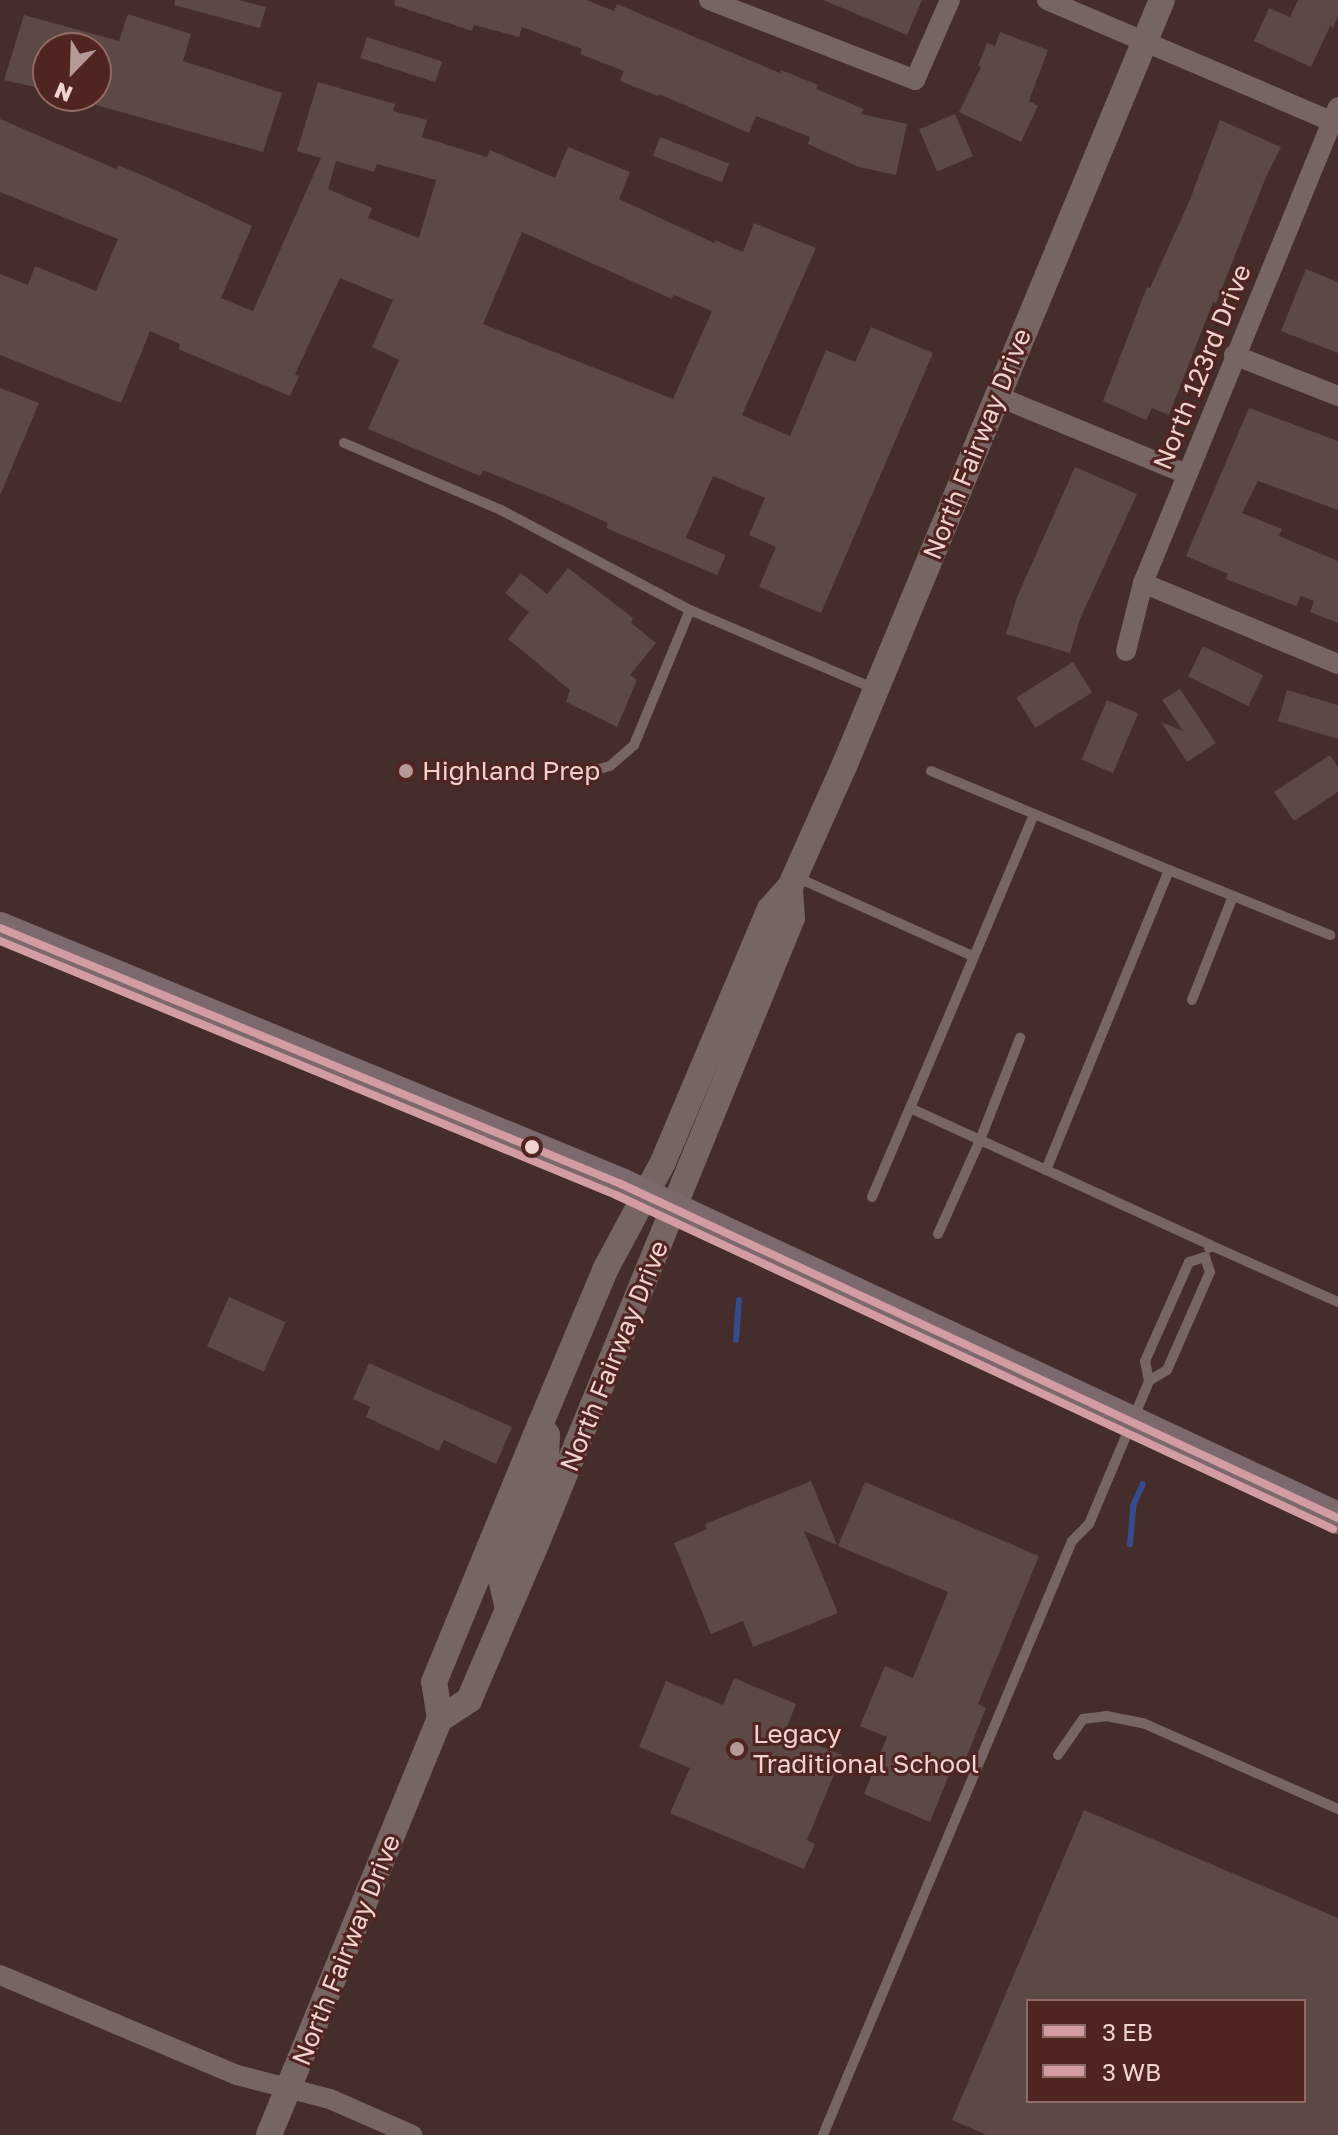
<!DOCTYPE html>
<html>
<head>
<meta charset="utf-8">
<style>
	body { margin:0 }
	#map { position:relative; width:1338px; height:2135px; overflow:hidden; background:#452d2b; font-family:"Golos Text",sans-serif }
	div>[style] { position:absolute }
	.stream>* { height:6px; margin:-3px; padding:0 3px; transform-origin:3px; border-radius:3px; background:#364c8a }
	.building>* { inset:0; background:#5c4844; transform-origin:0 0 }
	.service>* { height:10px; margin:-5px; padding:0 5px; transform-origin:5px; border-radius:5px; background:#776563 }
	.minor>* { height:20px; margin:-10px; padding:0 10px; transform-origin:10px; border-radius:10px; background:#776563 }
	.tertiary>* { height:26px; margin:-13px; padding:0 13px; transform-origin:13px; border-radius:13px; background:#776563 }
	.primary>* { height:32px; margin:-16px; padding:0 16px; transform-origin:16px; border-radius:16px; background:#7c696c }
	.bus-1>* { height:8px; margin:-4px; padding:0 4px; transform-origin:4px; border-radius:4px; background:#d39ca3 }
	.bus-2>* { height:8px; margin:-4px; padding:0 4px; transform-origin:4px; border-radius:4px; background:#d39ca3 }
	.dots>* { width:22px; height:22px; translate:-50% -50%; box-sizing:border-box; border:4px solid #502420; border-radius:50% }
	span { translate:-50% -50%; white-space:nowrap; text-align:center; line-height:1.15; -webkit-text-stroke:6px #502420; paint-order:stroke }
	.street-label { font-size:26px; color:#f0d3cf }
	.poi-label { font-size:26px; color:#f0d3cf }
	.left { translate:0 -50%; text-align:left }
	.legend { position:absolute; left:1026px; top:1999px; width:280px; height:104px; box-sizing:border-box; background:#502420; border:2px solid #906a66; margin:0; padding:10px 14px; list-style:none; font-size:24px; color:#f0d3cf }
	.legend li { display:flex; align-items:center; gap:16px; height:40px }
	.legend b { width:40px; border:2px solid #906a66 }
	.north { position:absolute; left:32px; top:32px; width:80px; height:80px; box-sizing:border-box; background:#502420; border:2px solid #906a66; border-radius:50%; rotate:203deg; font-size:22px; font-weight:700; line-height:32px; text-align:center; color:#f0d3cf }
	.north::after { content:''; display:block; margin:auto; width:28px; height:36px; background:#b49996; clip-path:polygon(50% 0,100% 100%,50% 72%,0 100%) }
</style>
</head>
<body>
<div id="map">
	<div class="stream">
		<i style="left:736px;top:1340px;width:40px;rotate:-85.7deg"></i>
		<i style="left:1130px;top:1544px;width:38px;rotate:-85deg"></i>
		<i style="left:1133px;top:1506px;width:24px;rotate:-66deg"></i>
	</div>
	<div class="building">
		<i style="clip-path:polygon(175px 0,239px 0,266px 7px,260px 28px,174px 5px)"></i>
		<i style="clip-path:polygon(395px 0,586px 0,614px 11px,617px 4px,780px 73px,781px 70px,818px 85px,816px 89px,864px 109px,861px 114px,907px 124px,896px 175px,859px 167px,808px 144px,810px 137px,756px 116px,749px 133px,659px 94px,658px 96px,620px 81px,624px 71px,580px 54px,582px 49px,522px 27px,519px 37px,474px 25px,472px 31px,394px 5px)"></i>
		<i style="clip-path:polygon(823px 0,922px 0,907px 35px)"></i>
		<i style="clip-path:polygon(1298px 0,1338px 0,1338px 17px,1333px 28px,1330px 26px,1311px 67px,1254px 41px,1269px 8px,1290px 17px)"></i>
		<i style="clip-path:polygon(128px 14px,191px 34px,183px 61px,282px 93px,263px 152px,96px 105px,96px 48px,48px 48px,48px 90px,4px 80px,24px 15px,119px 41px)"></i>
		<i style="clip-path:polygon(1000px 32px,1048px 50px,1029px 101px,1038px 106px,1021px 142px,959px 112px,981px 67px,978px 66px,987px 43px,995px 46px)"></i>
		<i style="left:367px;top:37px;width:79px;height:22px;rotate:18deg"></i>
		<i style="clip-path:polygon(evenodd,318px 82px,395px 104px,393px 111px,427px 120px,422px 137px,487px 157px,490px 150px,555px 178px,568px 147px,630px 172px,619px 199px,714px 243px,715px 240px,743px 252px,754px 223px,816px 248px,742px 415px,790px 436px,826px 350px,855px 362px,871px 327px,933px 353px,821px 613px,759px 587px,776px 547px,749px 535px,765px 498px,713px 476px,686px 538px,726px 555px,717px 575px,606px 528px,608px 523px,557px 500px,483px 470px,480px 476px,368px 429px,399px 360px,372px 347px,393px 300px,340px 278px,295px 374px,299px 376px,290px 396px,178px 349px,180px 344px,150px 331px,121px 403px,0 355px,0 274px,28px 285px,35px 266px,96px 291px,118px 239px,0 192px,0 119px,116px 169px,118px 165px,151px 179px,252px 226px,221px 298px,253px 311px,321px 158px,297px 151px,318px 82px,336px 161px,374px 172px,377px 164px,436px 180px,419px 238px,368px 218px,372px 208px,328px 189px,336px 161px,318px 82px,522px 232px,672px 299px,674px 295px,712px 311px,673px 399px,483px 324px,522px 232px)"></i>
		<i style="left:955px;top:114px;width:46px;height:39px;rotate:67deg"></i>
		<i style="clip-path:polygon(1220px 120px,1281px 147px,1266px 177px,1216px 303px,1213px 302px,1169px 415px,1152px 408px,1146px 420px,1103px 401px,1147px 287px,1150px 288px,1189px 202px)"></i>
		<i style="left:660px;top:137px;width:74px;height:20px;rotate:21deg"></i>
		<i style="clip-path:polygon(1306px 269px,1338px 282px,1338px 353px,1281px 331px)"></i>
		<i style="clip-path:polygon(0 388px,39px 403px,1px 493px,0 493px)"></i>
		<i style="clip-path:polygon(1249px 408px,1338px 441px,1338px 510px,1258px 481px,1242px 513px,1282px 529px,1279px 536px,1338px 561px,1338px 623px,1310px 612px,1314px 601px,1301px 596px,1296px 606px,1226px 579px,1228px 574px,1186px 556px)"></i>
		<i style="clip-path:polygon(1075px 467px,1137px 494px,1080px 619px,1070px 653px,1006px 634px,1017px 597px)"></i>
		<i style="clip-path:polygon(568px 568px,633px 618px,631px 623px,656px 643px,630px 675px,637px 680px,617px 727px,566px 702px,570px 690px,508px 639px,529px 612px,505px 593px,521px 573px,547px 594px)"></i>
		<i style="left:1203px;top:646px;width:67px;height:34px;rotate:26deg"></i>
		<i style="left:1073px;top:662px;width:36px;height:67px;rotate:58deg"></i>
		<i style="clip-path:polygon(1180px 689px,1216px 743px,1187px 762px,1161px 722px,1183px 731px,1162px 700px)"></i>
		<i style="clip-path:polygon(1287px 690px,1338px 705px,1338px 739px,1278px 721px)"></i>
		<i style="left:1107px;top:700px;width:34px;height:65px;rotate:23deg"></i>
		<i style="clip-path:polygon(1330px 755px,1338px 767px,1338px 792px,1294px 821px,1274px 792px)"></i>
		<i style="left:229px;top:1297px;width:62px;height:54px;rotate:24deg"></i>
		<i style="clip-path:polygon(369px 1363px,512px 1427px,496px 1464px,444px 1440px,439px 1451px,366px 1417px,370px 1407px,353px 1399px)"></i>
		<i style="clip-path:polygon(811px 1481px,837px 1545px,804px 1531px,838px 1613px,753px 1647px,743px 1621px,711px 1634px,674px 1543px,707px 1529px,705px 1524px)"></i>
		<i style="clip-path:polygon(865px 1482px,1039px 1556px,978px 1704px,986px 1708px,962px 1768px,953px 1765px,930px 1822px,864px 1794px,887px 1737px,860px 1726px,885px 1666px,913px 1678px,948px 1592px,838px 1546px)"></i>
		<i style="clip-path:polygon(734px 1678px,796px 1704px,785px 1732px,842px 1755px,807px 1840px,815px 1844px,804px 1869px,670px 1813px,690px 1768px,639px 1747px,666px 1681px,723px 1705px)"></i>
		<i style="clip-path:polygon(evenodd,1084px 1810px,1338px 1918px,1338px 2135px,987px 2135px,952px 2120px,1084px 1810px,1028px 2001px,1304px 2001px,1304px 2101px,1028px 2101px,1028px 2001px)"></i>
	</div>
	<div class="service">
		<i style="left:344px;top:443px;width:171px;rotate:23.1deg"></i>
		<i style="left:501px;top:510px;width:214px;rotate:27.9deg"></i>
		<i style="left:690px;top:610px;width:201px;rotate:23.1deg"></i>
		<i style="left:931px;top:771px;width:258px;rotate:22.6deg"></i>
		<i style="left:577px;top:776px;width:34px;rotate:-17deg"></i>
		<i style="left:610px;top:766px;width:32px;rotate:-41deg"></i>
		<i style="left:634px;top:745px;width:146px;rotate:-67.5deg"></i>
		<i style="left:796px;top:877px;width:194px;rotate:24.1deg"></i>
		<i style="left:1192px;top:1000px;width:112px;rotate:-68.5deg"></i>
		<i style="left:910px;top:1108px;width:319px;rotate:-67.1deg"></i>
		<i style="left:1046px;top:1170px;width:324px;rotate:-67.7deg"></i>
		<i style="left:1169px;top:870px;width:174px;rotate:22deg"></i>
		<i style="left:872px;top:1197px;width:97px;rotate:-66.9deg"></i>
		<i style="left:910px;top:1108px;width:330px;rotate:24.5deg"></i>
		<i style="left:938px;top:1234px;width:103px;rotate:-65.9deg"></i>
		<i style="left:980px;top:1140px;width:110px;rotate:-68.6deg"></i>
		<i style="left:1209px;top:1248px;width:3px;rotate:-72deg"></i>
		<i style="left:1210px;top:1245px;width:140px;rotate:24deg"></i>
		<i style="left:1058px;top:1755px;width:44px;rotate:-55.2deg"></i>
		<i style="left:1083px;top:1719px;width:23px;rotate:-7deg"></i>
		<i style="left:1106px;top:1716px;width:38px;rotate:11deg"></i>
		<i style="left:1143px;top:1723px;width:213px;rotate:23.8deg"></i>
		<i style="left:823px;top:2135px;width:644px;rotate:-67.26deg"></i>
		<i style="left:1072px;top:1541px;width:24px;rotate:-45deg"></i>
		<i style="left:1089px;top:1524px;width:155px;rotate:-67.2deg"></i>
		<i style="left:1149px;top:1381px;width:20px;rotate:-101deg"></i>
		<i style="left:1145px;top:1361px;width:108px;rotate:-66deg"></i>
		<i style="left:1189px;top:1262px;width:17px;rotate:-17deg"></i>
		<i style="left:1205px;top:1257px;width:16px;rotate:72deg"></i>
		<i style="left:1210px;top:1272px;width:107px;rotate:113.7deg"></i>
		<i style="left:1167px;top:1370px;width:21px;rotate:149deg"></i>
	</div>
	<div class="minor">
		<i style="left:709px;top:0;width:221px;rotate:21.2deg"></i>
		<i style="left:915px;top:80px;width:87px;rotate:-66.4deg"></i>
		<i style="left:1047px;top:0;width:316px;rotate:23.1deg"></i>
		<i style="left:1234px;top:355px;width:112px;rotate:21.5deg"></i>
		<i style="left:997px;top:396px;width:204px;rotate:22.4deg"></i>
		<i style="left:1143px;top:583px;width:211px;rotate:22.6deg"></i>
		<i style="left:1126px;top:651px;width:70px;rotate:-76deg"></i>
		<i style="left:1143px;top:583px;width:514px;rotate:-67.72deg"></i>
		<i style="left:0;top:1975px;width:257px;rotate:22.9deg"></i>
		<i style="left:237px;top:2075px;width:96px;rotate:14.5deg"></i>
		<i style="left:330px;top:2099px;width:90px;rotate:23.7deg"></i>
	</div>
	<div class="tertiary">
		<i style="left:508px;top:1609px;width:36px;rotate:-103deg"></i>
		<i style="left:500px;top:1574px;width:123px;rotate:-68deg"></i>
		<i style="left:546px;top:1460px;width:25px;rotate:-88deg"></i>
		<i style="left:547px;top:1435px;width:12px;rotate:-125deg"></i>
		<i style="left:440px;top:1719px;width:35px;rotate:-33deg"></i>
		<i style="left:469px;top:1700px;width:167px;rotate:-66.7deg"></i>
		<i style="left:535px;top:1547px;width:679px;rotate:-67.78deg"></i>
		<i style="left:792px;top:918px;width:31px;rotate:-94deg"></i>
		<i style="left:269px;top:2135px;width:450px;rotate:-67.7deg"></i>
		<i style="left:440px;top:1719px;width:37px;rotate:-99deg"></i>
		<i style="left:434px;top:1682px;width:278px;rotate:-67.6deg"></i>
		<i style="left:540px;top:1425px;width:170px;rotate:-67.2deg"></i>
		<i style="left:606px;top:1268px;width:120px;rotate:-61.7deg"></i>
		<i style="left:663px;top:1162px;width:275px;rotate:-67.1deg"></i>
		<i style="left:770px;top:909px;width:30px;rotate:-48deg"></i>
		<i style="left:790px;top:887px;width:135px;rotate:-65.9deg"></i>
		<i style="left:845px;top:764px;width:827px;rotate:-67.47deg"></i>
	</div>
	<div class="primary">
		<i style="left:0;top:928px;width:672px;rotate:22.4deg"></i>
		<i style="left:621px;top:1184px;width:791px;rotate:24.98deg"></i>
	</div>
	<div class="bus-1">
		<i style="left:0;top:928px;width:672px;rotate:22.4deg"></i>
		<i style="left:621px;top:1184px;width:791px;rotate:24.98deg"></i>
	</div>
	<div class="bus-2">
		<i style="left:0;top:941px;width:666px;rotate:22.41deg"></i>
		<i style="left:616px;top:1195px;width:791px;rotate:24.98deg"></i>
	</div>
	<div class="dots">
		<i style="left:406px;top:771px;background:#b49996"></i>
		<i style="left:532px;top:1147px;background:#f0d3cf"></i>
		<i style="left:737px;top:1749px;background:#b49996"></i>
	</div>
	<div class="street-label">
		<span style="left:1202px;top:367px;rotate:-68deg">North 123rd Drive</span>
		<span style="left:977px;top:444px;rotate:-68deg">North Fairway Drive</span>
		<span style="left:614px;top:1356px;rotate:-68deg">North Fairway Drive</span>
		<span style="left:346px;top:1950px;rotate:-68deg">North Fairway Drive</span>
	</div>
	<div class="poi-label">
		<span class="left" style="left:422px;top:771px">Highland Prep</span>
		<span class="left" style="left:753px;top:1749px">Legacy<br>Traditional School</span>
	</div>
	<ul class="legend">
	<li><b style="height:10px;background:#d39ca3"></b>3 EB</li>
	<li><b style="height:10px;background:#d39ca3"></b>3 WB</li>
	</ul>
	<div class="north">N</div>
</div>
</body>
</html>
